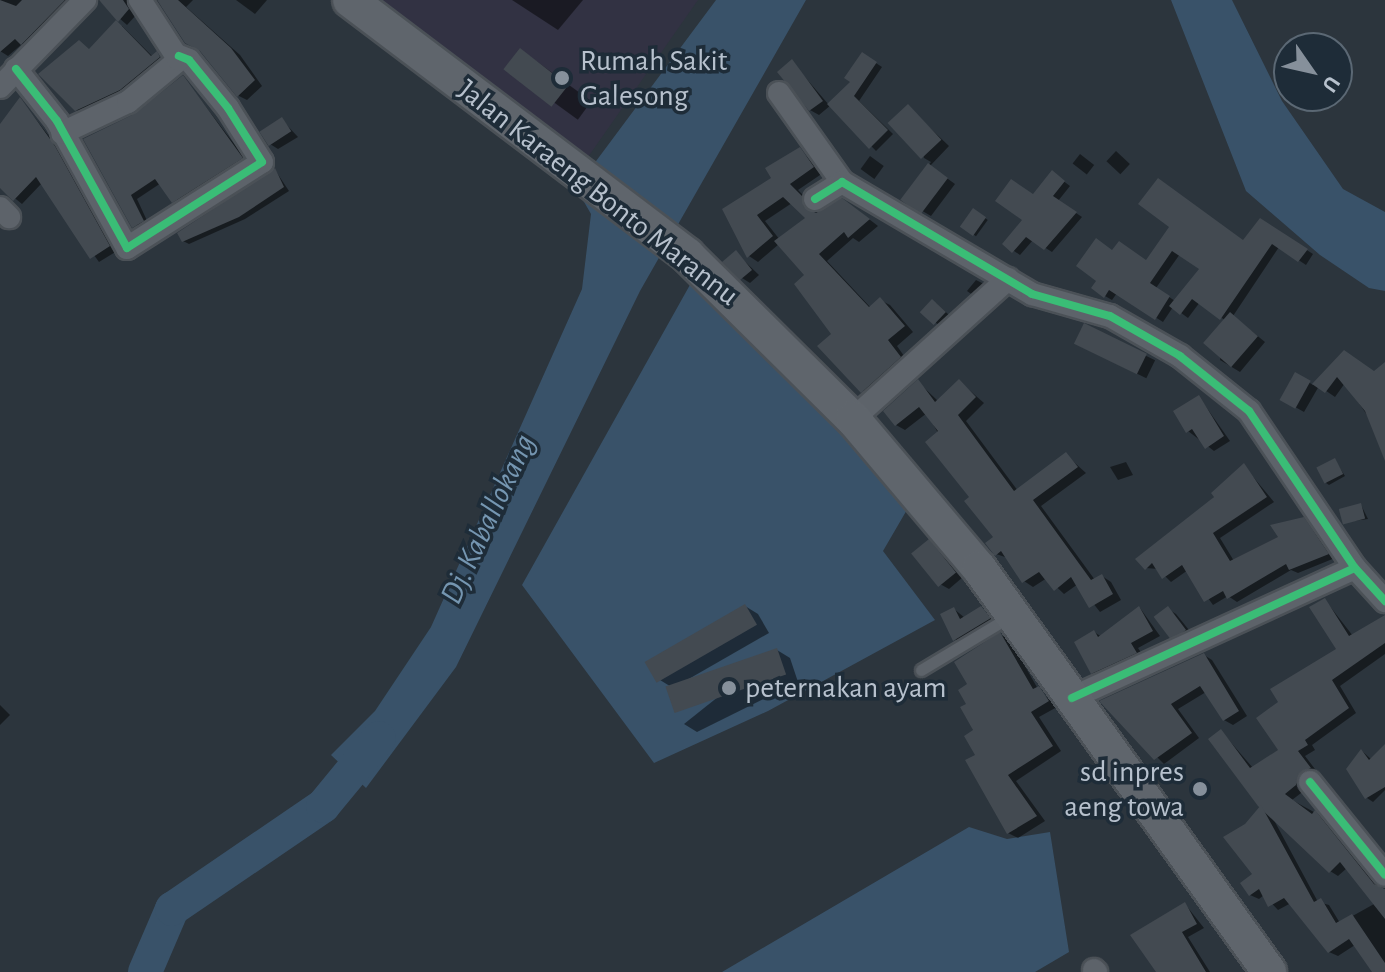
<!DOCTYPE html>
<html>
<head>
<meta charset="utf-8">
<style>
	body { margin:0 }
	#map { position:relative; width:1385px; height:972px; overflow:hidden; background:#2c353d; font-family:"Alegreya Sans",sans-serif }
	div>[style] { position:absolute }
	.medical>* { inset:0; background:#323243 }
	.water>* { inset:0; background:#395269 }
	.shadow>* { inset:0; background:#0007; transform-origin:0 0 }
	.river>* { height:34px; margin:-17px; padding:0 17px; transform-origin:17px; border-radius:17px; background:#395269 }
	.building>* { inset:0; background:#434a51; transform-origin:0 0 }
	.roads { filter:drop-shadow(2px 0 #4b5157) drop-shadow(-2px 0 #4b5157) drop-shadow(0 2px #4b5157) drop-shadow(0 -2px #4b5157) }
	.service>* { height:11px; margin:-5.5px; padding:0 5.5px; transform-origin:5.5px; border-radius:5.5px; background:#5d636a }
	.minor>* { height:22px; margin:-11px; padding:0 11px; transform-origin:11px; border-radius:11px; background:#5d636a }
	.primary>* { height:34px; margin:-17px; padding:0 17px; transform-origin:17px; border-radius:17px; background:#5f656c }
	.cycleway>* { height:8px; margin:-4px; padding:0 4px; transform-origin:4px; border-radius:4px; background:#3abd76 }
	.dots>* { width:22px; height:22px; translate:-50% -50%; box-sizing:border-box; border:4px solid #1e2c38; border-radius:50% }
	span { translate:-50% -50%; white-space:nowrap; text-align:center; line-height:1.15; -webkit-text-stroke:7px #1e2c38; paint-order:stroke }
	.poi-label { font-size:30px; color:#b7c1cd }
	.left { translate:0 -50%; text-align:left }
	.right { translate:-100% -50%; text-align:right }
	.street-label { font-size:30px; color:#b7c1cd }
	.water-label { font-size:32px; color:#7596b1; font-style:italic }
	.north { position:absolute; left:1273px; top:32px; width:80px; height:80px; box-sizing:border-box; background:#1e2c38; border:2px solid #5b6874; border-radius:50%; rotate:124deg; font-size:22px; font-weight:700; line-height:32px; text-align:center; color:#b7c1cd }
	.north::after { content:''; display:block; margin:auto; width:28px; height:36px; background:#86909b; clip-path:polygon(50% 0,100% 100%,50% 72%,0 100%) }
</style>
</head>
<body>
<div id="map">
	<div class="medical">
		<i style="clip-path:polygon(373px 0,698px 0,588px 157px)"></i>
	</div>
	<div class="water">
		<i style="clip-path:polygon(716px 0,806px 0,640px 291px,456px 667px,366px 788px,331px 755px,375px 711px,431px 627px,582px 289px,591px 214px,576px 188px)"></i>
		<i style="clip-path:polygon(1171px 0,1232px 0,1282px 101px,1343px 189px,1385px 212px,1385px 291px,1369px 288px,1320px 255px,1246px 191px)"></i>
		<i style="clip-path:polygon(691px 283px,788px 372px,908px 508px,883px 551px,935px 620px,768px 711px,654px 763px,522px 585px)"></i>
		<i style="clip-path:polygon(969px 827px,1007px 839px,1050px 832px,1069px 952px,1035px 972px,722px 972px)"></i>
	</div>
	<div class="shadow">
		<i style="clip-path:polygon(0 0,80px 0,31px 48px,22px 44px,8px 56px,0 51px)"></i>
		<i style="clip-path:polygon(99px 0,136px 0,137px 14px,127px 25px)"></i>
		<i style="clip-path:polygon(157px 0,193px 0,186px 7px,240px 55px,262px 86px,247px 100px,239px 96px,202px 50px,186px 42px)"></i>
		<i style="clip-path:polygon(236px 0,267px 0,255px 14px)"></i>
		<i style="clip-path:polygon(512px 0,583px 0,558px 30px)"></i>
		<i style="clip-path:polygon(122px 26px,153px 57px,157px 54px,165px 61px,127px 93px,83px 113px,76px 110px,90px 50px)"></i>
		<i style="left:521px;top:50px;width:87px;height:23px;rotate:36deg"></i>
		<i style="clip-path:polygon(862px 54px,882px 67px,859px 101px,893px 134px,876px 151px,831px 105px,819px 115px,810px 110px,792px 62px,829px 105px,853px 81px)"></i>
		<i style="clip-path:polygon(183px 77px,248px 162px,180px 205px,161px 183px,137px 199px,149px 225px,140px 231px,86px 140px,135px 116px)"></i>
		<i style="clip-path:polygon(21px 100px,62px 153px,117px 251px,99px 262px,42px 183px,22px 204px,0 186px,0 125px)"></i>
		<i style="clip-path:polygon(908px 107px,949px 146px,930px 166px,955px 184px,931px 216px,902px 199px,931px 162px,924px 158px)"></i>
		<i style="clip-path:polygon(282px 120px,298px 137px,278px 149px,270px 144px)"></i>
		<i style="clip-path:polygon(evenodd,800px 150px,823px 173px,798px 190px,811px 203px,813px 213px,852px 206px,878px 226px,859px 242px,853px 238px,827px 261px,871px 308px,880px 300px,890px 305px,913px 332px,897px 346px,909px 363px,872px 397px,863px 391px,807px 276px,779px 244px,758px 262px,749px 256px,725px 210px,774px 178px,800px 150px,792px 203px,808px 219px,780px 240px,765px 221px,792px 203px)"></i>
		<i style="left:1116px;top:151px;width:19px;height:14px;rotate:43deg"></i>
		<i style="left:1080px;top:154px;width:18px;height:12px;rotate:38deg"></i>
		<i style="left:870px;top:156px;width:17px;height:16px;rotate:36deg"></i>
		<i style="clip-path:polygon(275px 170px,289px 191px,245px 219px,189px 244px,183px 241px)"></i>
		<i style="clip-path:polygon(1058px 177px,1070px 186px,1058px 201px,1082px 217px,1052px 252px,1033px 240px,1020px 255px,1004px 244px,1025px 220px,1034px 197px)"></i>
		<i style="left:974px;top:210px;width:17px;height:20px;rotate:36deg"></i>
		<i style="clip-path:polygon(evenodd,1260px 220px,1313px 254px,1306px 265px,1279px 247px,1233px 316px,1265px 342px,1240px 372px,1220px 360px,1226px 321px,1200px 302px,1188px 318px,1173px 307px,1163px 322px,1117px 293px,1112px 300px,1105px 296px,1113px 252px,1147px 262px,1172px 227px,1244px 242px,1260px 220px,1180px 254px,1202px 268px,1175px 301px,1156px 288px,1180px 254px)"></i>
		<i style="clip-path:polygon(736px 253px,759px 275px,750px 283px,742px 278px)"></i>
		<i style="clip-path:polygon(976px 280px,986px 285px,974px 296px,967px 291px)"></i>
		<i style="clip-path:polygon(936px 303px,949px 315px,939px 325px,936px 323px)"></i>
		<i style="left:1085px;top:326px;width:78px;height:20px;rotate:26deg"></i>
		<i style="clip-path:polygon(1345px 352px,1375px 373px,1385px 371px,1385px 441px,1345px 383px,1335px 397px,1319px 386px,1304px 412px,1281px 399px,1296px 374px,1313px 385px)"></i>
		<i style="clip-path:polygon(959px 381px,984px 403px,966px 421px,1018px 491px,1066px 455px,1086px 473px,1041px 506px,1095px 580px,1102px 576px,1111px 582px,1121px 600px,1100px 612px,1078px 584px,1064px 594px,1047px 578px,1033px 587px,1024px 581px,1008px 558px,996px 554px,996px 538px,927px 413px,905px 430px,896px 425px,918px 382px,938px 401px)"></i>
		<i style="clip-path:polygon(1199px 397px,1230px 441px,1214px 451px,1188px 431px)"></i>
		<i style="clip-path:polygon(1335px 461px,1345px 476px,1329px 485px,1326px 483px)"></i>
		<i style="clip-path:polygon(1126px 462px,1133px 475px,1118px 480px,1110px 467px)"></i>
		<i style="clip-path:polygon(1244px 466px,1274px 502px,1220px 538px,1234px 561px,1281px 537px,1303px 519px,1335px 558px,1298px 573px,1291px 570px,1237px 602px,1228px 596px,1213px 605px,1188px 570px,1171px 582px,1158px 569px,1146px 568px)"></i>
		<i style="clip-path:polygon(1361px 505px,1368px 519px,1345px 522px)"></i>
		<i style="clip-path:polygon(929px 542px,963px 577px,949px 589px,940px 584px)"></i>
		<i style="clip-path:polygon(evenodd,1325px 600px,1353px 636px,1385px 618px,1385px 654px,1340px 686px,1356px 713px,1312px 745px,1315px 750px,1305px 756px,1318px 773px,1309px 776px,1305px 790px,1292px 800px,1323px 817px,1385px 889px,1385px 972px,1374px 972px,1355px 945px,1338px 956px,1329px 952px,1291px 903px,1278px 910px,1264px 895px,1259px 899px,1250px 895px,1255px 874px,1247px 826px,1262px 806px,1221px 731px,1253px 768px,1281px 750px,1281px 703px,1338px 649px,1325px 600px,1268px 809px,1330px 871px,1338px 876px,1347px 868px,1374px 904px,1340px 923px,1329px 905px,1318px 902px,1268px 809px)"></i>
		<i style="clip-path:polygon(745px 606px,758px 614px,769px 633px,673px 688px,660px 680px)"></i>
		<i style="clip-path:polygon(981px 608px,998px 624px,963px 644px,955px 639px,954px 609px,965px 618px)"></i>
		<i style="clip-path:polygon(1140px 608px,1160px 636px,1138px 648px,1144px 657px,1100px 677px,1092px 673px,1094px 632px,1102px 637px)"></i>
		<i style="clip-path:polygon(1168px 609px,1176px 614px,1193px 635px,1180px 641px,1171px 636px)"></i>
		<i style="clip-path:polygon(1001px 635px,1010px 640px,1038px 689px,1057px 707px,1039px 717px,1061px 751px,1016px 781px,1045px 821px,1018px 838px,1008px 833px,977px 756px,969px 704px,970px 685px)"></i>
		<i style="clip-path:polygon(777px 650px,790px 658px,798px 682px,697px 732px,684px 724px)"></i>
		<i style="clip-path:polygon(1204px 655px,1212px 660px,1247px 716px,1233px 725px,1224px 720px,1206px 692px,1178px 709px,1199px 738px,1164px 764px,1102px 702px)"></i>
		<i style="clip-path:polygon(0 705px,10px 715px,0 725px)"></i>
		<i style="clip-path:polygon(1385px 747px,1385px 790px,1373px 802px,1367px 798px,1362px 751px,1372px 760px)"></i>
		<i style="clip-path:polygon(1185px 904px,1204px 928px,1188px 937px,1210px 972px,1157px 972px)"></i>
	</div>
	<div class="river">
		<i style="left:145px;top:972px;width:69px;rotate:-66.8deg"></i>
		<i style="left:172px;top:909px;width:183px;rotate:-34.3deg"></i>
		<i style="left:323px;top:806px;width:88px;rotate:-50.5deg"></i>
	</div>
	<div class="building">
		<i style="clip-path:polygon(0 0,16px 6px,22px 0,65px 0,21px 45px,15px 39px,0 52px)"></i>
		<i style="clip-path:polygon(99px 0,123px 0,129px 9px,118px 22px)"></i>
		<i style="clip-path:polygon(157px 0,178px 0,231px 48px,255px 80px,237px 97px,200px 51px,185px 43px)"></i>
		<i style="clip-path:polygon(116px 20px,151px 56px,157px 51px,160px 57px,120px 90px,75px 111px,38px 74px,79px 40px,89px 49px)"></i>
		<i style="left:520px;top:48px;width:61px;height:27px;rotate:38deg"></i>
		<i style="clip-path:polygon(862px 52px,877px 62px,854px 96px,888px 130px,869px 149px,827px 104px,850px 82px,844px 78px)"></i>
		<i style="clip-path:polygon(792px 59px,823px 101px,809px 111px,777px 72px)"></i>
		<i style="clip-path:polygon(183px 75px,243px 158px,172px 203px,155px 179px,131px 195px,144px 221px,132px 228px,83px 139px,134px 114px)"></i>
		<i style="clip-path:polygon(20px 97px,55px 146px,110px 246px,90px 259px,36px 177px,13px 201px,0 188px,0 124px)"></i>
		<i style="left:908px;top:104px;width:49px;height:28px;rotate:47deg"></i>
		<i style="left:282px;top:117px;width:17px;height:27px;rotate:57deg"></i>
		<i style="clip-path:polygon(800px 147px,814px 167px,790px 184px,802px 196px,804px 207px,816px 213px,842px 198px,870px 219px,848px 238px,844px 232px,819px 254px,869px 307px,880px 297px,905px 326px,888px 340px,901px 357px,861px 393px,817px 346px,831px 334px,794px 284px,804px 275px,774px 241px,805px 218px,783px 197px,757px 215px,773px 236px,747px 258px,722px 209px,771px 178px,765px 168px)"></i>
		<i style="left:928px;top:163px;width:25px;height:46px;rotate:37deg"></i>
		<i style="clip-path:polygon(275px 168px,284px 187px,239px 217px,182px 242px,177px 233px)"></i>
		<i style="clip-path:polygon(1052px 170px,1065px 181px,1053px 196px,1077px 212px,1044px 250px,1026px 237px,1012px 253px,1002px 244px,1022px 220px,995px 201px,1011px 179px,1033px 194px)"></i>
		<i style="clip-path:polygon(1158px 178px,1243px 240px,1260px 218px,1308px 249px,1298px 262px,1272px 244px,1220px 320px,1192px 299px,1180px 315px,1169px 306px,1199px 269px,1172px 251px,1150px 283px,1170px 296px,1155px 320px,1109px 290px,1104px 298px,1091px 288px,1096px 281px,1076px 266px,1096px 238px,1112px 250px,1119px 241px,1146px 260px,1169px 227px,1138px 204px)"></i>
		<i style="left:973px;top:208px;width:16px;height:23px;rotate:35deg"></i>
		<i style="clip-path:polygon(736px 250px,752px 270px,740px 280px,722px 262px)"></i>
		<i style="left:932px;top:299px;width:19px;height:18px;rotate:43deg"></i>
		<i style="left:1230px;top:312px;width:37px;height:41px;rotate:41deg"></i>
		<i style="left:1084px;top:323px;width:70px;height:23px;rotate:26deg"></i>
		<i style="clip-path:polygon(1344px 350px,1374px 371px,1385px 362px,1385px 461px,1365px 411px,1337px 377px,1325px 393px,1312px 384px)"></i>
		<i style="left:1295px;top:372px;width:18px;height:32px;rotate:29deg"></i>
		<i style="clip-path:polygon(918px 379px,935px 402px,959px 379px,976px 397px,958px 415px,1014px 491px,1066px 452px,1078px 467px,1033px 500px,1091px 580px,1102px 574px,1113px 594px,1089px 608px,1071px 577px,1054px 591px,1039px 572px,1022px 583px,1001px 551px,995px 556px,985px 543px,993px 537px,964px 501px,969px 497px,925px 442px,938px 431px,919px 407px,895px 426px,883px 411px)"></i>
		<i style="clip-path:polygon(1199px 395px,1224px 436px,1205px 449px,1192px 429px,1186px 433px,1173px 411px)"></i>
		<i style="left:1335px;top:458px;width:18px;height:21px;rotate:63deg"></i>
		<i style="clip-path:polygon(1244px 463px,1267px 497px,1213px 533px,1230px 561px,1278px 537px,1270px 525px,1304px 517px,1329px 554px,1289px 570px,1286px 564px,1227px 599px,1223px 591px,1204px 602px,1182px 565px,1162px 579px,1152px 563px,1145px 570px,1135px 559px,1214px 497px,1211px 493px)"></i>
		<i style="left:1361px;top:503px;width:16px;height:23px;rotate:75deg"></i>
		<i style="left:929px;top:539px;width:43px;height:23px;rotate:51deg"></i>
		<i style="clip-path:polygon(1325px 598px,1349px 636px,1385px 615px,1385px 643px,1332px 680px,1349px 708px,1305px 740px,1308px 745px,1298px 751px,1311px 768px,1301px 772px,1296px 785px,1285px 794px,1312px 814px,1315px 810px,1374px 884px,1385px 889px,1385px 919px,1340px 862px,1329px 873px,1258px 806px,1208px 739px,1221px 729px,1250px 768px,1278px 750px,1256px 718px,1278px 702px,1270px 689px,1336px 649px,1309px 607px)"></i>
		<i style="left:745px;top:604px;width:24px;height:116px;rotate:60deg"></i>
		<i style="clip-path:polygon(981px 606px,991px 618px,953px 641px,940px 614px,954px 607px,960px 619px)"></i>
		<i style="clip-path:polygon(1139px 606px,1153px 631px,1131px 643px,1137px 653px,1091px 674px,1074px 642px,1094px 630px,1098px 637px)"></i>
		<i style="left:1168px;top:606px;width:30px;height:18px;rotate:53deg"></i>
		<i style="clip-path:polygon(1000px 632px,1033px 689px,1039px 686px,1049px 701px,1031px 712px,1053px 746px,1008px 775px,1037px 816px,1007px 834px,965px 760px,975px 755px,964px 736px,973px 730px,960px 707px,966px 704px,958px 690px,967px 684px,954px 662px)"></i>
		<i style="left:777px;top:648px;width:28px;height:118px;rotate:71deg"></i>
		<i style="clip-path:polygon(1204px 653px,1239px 711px,1223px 721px,1200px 686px,1171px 704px,1192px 733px,1154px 760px,1099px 701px)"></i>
		<i style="clip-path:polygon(1385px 744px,1385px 787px,1365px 799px,1346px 769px,1361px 749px,1369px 760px)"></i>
		<i style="clip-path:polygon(1261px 805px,1314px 902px,1321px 898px,1336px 923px,1352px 914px,1385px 963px,1385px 972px,1372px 972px,1349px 939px,1328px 953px,1284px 898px,1268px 907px,1259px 889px,1249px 896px,1240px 883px,1252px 874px,1223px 837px,1245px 824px)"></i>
		<i style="clip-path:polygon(1185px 902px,1197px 924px,1182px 932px,1206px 972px,1156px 972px,1130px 935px)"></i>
	</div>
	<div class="roads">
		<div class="service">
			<i style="left:921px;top:670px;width:105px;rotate:-31deg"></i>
		</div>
		<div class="minor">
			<i style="left:16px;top:69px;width:66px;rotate:51.7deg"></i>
			<i style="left:57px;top:121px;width:145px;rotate:61.1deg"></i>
			<i style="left:127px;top:248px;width:160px;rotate:-32.5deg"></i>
			<i style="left:262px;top:162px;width:64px;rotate:-122.2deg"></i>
			<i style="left:228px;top:108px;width:62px;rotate:-129.1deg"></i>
			<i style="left:189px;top:60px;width:11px;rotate:-158deg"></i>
			<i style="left:0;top:87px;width:122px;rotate:-45.7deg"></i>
			<i style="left:779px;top:93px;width:109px;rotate:54.7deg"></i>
			<i style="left:62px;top:133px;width:73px;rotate:-25.2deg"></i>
			<i style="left:128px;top:102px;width:66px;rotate:-39.5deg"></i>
			<i style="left:179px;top:60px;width:72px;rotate:-123deg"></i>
			<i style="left:815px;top:199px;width:32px;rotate:-32deg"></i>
			<i style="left:842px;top:182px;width:221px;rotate:30.5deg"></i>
			<i style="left:1032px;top:294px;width:81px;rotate:15.8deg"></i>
			<i style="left:1110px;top:316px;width:81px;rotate:29.7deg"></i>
			<i style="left:1180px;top:356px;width:88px;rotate:38.6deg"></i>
			<i style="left:1249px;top:411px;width:189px;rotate:56deg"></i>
			<i style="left:1355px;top:568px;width:45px;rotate:47.7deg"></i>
			<i style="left:0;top:208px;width:13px;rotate:45deg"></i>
			<i style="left:853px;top:419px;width:209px;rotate:-42.1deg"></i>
			<i style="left:1072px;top:698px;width:311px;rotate:-24.7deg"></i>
			<i style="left:1310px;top:782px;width:119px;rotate:51.1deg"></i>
			<i style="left:1094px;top:970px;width:3px;rotate:45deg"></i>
		</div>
		<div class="primary">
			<i style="left:350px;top:0;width:423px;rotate:37.1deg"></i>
			<i style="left:687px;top:255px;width:233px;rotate:44.7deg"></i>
			<i style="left:853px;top:419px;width:195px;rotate:49.8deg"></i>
			<i style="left:979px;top:568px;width:497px;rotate:54.3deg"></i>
		</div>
	</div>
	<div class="cycleway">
		<i style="left:16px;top:69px;width:66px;rotate:51.7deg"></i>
		<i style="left:57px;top:121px;width:145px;rotate:61.1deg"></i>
		<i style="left:127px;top:248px;width:160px;rotate:-32.5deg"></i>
		<i style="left:262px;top:162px;width:64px;rotate:-122.2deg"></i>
		<i style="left:228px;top:108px;width:62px;rotate:-129.1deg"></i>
		<i style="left:189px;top:60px;width:11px;rotate:-158deg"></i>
		<i style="left:815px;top:199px;width:32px;rotate:-32deg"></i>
		<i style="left:842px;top:182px;width:221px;rotate:30.5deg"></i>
		<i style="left:1032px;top:294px;width:81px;rotate:15.8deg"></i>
		<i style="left:1110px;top:316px;width:81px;rotate:29.7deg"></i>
		<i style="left:1180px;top:356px;width:88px;rotate:38.6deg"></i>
		<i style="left:1249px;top:411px;width:189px;rotate:56deg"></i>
		<i style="left:1355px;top:568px;width:45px;rotate:47.7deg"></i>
		<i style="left:1072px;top:698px;width:311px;rotate:-24.7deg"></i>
		<i style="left:1310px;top:782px;width:119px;rotate:51.1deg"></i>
	</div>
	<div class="dots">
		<i style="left:562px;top:78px;background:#86909b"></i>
		<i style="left:729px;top:688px;background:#86909b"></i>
		<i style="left:1200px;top:789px;background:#86909b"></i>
	</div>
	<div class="poi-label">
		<span class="left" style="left:580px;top:78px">Rumah Sakit<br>Galesong</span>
		<span class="left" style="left:745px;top:688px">peternakan ayam</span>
		<span class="right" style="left:1184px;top:789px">sd inpres<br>aeng towa</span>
	</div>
	<div class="street-label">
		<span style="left:598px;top:193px;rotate:38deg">Jalan Karaeng Bonto Marannu</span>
	</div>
	<div class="water-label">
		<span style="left:488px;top:519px;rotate:-65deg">Dj. Kaballokang</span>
	</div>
	<div class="north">U</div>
</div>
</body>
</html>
